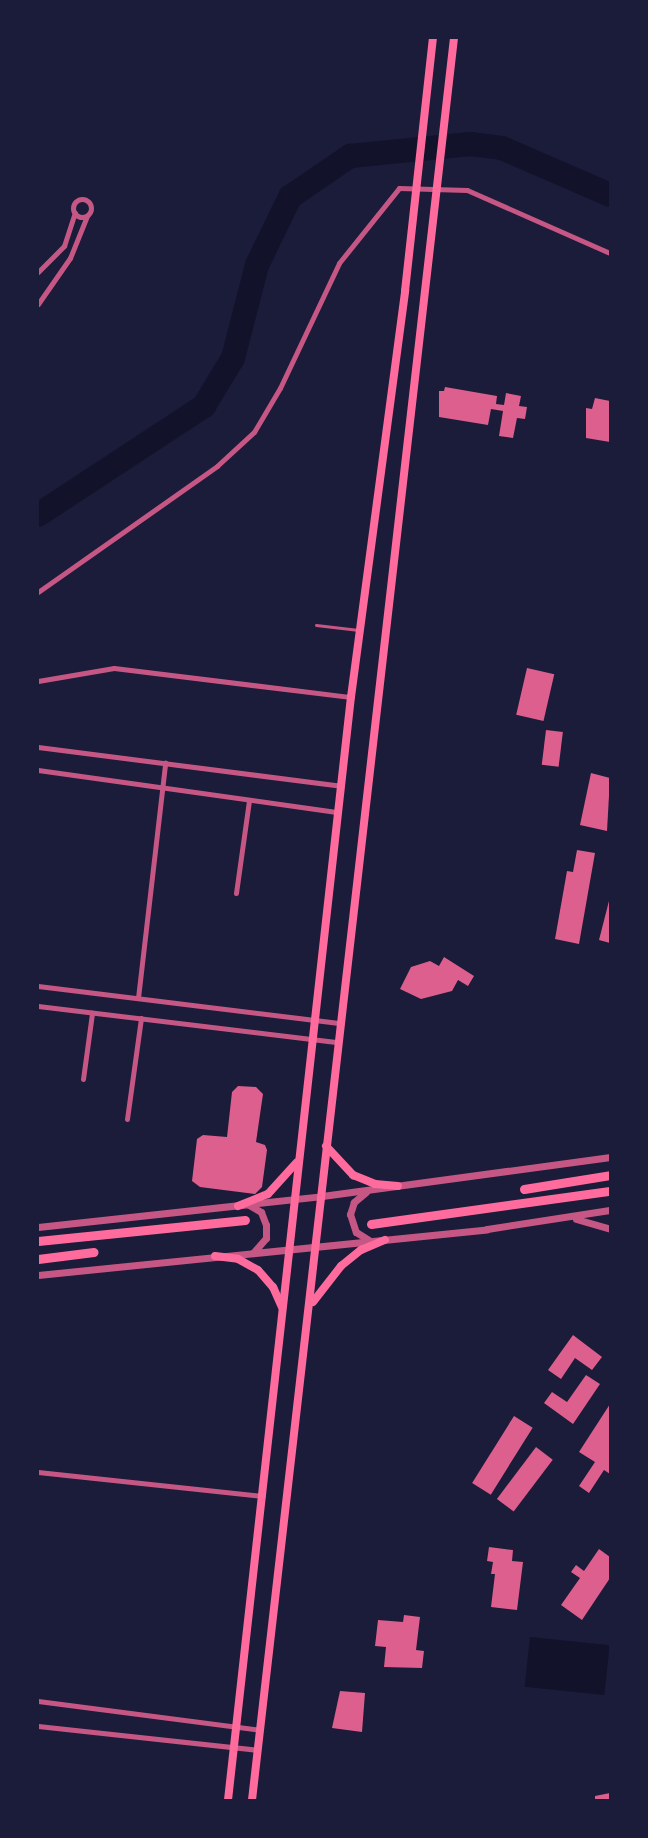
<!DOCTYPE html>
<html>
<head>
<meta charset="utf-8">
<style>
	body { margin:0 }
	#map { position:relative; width:648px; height:1838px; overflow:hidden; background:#1b1b3a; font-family:Lato,sans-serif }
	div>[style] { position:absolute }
	.water>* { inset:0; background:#12122b; transform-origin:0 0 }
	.river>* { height:24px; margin:-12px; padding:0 12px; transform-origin:12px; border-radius:12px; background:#12122b }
	.building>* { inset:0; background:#dd5f8e; transform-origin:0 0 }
	.service>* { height:3px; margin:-1.5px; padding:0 1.5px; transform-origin:1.5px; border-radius:1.5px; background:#c65784 }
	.minor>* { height:5px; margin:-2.5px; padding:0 2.5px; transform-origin:2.5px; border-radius:2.5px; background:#c65784 }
	.minor>.ring { margin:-2.5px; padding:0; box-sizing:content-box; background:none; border:5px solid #c65784; border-radius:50% }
	.tertiary>* { height:7px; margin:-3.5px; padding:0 3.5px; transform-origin:3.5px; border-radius:3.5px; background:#c65784 }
	.secondary>* { height:8px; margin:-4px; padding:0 4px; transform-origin:4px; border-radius:4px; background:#ff6b9d }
	.primary>* { height:9px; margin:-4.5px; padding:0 4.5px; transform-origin:4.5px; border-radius:4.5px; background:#ff6b9d }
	span { translate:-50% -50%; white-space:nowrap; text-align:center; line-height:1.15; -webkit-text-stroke:4.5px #1b1b3a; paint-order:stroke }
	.frame { position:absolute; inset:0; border:39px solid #1b1b3a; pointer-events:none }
</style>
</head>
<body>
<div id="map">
	<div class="water">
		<i style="left:530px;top:1637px;width:80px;height:50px;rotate:6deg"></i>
	</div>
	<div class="river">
		<i style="left:38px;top:515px;width:199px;rotate:-33.3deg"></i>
		<i style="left:204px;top:406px;width:56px;rotate:-58.9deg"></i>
		<i style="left:233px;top:358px;width:96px;rotate:-75.5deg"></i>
		<i style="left:257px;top:265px;width:76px;rotate:-64.1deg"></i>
		<i style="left:290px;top:197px;width:73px;rotate:-34.3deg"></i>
		<i style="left:350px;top:156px;width:121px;rotate:-5.7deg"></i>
		<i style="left:470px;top:144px;width:32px;rotate:7deg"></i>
		<i style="left:502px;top:148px;width:118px;rotate:23.5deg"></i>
	</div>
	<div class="building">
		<i style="clip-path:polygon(445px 387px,497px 396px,496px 404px,504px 405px,506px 393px,521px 396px,519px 406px,527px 407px,525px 419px,517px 418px,513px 438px,499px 436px,503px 411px,491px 409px,488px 425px,439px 417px,439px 391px,444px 391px)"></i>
		<i style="clip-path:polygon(595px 398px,610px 401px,610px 442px,586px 438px,586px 408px,592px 409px)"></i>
		<i style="left:527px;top:668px;width:28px;height:48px;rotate:13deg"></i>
		<i style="left:546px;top:730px;width:17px;height:35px;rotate:7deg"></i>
		<i style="clip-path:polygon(591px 773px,610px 778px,607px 831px,580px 825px)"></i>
		<i style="clip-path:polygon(577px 850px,595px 853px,579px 944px,555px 939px,567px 871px,573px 872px)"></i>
		<i style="clip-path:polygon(610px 897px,610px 943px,599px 940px)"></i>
		<i style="clip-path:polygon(444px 957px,474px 976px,468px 986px,458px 980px,452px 991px,421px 999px,400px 989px,411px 967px,430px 961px,439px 966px)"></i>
		<i style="clip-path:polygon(238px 1086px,256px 1087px,263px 1094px,256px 1142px,265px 1145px,267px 1150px,262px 1187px,255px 1194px,200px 1187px,192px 1181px,197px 1139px,203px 1135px,227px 1137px,232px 1092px)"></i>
		<i style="clip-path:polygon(573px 1335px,602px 1357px,592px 1370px,575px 1358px,561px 1379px,548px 1370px)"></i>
		<i style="clip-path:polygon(586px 1375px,600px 1384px,573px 1424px,544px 1403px,552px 1392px,567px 1402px)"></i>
		<i style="clip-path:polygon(610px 1404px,610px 1474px,604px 1470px,589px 1493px,579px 1486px,595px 1462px,579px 1452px)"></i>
		<i style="left:514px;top:1416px;width:22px;height:79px;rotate:32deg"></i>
		<i style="left:536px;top:1447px;width:21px;height:65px;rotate:37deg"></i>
		<i style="clip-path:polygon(489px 1547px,513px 1550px,512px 1561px,523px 1562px,517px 1610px,491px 1607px,495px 1574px,491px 1574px,493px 1562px,487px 1561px)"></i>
		<i style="clip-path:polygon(599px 1549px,610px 1557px,610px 1578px,582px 1620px,561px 1605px,580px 1578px,571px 1572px,576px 1565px,584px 1571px)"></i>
		<i style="clip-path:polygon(404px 1615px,420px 1617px,416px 1650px,424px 1651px,422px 1668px,384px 1667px,386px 1647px,375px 1646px,378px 1620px,403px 1622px)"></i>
		<i style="clip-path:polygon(340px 1691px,365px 1693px,362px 1732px,332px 1728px)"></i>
		<i style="clip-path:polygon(610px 1793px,610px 1800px,595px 1800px,595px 1796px)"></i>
	</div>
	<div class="service">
		<i style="left:316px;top:625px;width:43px;rotate:6.6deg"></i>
	</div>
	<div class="minor">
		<i class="ring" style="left:73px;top:199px;width:13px;height:13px"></i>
		<i style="left:38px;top:272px;width:37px;rotate:-45deg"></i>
		<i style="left:64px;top:246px;width:35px;rotate:-72deg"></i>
		<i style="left:38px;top:304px;width:56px;rotate:-55.2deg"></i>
		<i style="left:70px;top:258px;width:45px;rotate:-68deg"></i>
		<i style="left:38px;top:592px;width:219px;rotate:-35.1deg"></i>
		<i style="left:217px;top:466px;width:50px;rotate:-42.6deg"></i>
		<i style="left:254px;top:432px;width:51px;rotate:-59.4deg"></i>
		<i style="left:280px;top:388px;width:138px;rotate:-64.7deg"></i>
		<i style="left:339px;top:263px;width:96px;rotate:-51.3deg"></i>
		<i style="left:399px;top:188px;width:68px;rotate:1.7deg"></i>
		<i style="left:467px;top:190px;width:156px;rotate:23.8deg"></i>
		<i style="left:38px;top:681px;width:77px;rotate:-9.7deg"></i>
		<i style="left:114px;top:668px;width:239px;rotate:7deg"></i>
		<i style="left:38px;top:747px;width:305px;rotate:7.3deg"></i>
		<i style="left:38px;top:770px;width:303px;rotate:8deg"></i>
		<i style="left:236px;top:893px;width:94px;rotate:-82deg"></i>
		<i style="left:38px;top:986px;width:303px;rotate:7deg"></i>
		<i style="left:138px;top:998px;width:237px;rotate:-83.4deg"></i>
		<i style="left:38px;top:1006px;width:300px;rotate:6.9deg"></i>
		<i style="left:83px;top:1079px;width:67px;rotate:-82.2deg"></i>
		<i style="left:127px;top:1119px;width:102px;rotate:-82.1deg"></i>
		<i style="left:38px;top:1472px;width:226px;rotate:6.1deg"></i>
		<i style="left:38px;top:1701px;width:224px;rotate:7.4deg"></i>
		<i style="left:38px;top:1726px;width:221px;rotate:6.2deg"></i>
	</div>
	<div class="tertiary">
		<i style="left:366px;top:1192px;width:16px;rotate:140deg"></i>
		<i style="left:354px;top:1202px;width:13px;rotate:108deg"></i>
		<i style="left:350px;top:1214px;width:19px;rotate:72deg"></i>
		<i style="left:356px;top:1232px;width:15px;rotate:32deg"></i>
		<i style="left:249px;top:1205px;width:14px;rotate:30deg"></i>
		<i style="left:261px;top:1212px;width:14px;rotate:69deg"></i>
		<i style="left:266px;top:1225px;width:13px;rotate:90deg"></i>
		<i style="left:266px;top:1238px;width:20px;rotate:131deg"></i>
		<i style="left:576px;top:1219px;width:35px;rotate:16deg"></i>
		<i style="left:38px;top:1227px;width:286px;rotate:-6.2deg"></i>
		<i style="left:322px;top:1196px;width:291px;rotate:-7.7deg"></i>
		<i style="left:38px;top:1275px;width:451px;rotate:-5.8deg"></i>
		<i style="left:487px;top:1229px;width:124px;rotate:-8.8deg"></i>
	</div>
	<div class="secondary">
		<i style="left:326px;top:1146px;width:40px;rotate:47deg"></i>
		<i style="left:353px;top:1175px;width:24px;rotate:22deg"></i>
		<i style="left:375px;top:1184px;width:23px;rotate:5deg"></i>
		<i style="left:238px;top:1206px;width:32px;rotate:-22deg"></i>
		<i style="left:268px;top:1194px;width:43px;rotate:-47.8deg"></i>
		<i style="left:215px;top:1256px;width:23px;rotate:7deg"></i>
		<i style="left:238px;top:1259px;width:23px;rotate:29deg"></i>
		<i style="left:258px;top:1270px;width:23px;rotate:49deg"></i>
		<i style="left:273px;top:1287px;width:22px;rotate:66deg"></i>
		<i style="left:313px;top:1302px;width:46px;rotate:-52.1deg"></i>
		<i style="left:341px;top:1266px;width:26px;rotate:-39deg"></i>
		<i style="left:361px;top:1250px;width:26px;rotate:-23deg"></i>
		<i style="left:228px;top:1800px;width:1110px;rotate:-83.64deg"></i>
		<i style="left:351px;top:697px;width:410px;rotate:-82.4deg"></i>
		<i style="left:405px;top:291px;width:255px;rotate:-83.7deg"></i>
		<i style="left:252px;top:1800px;width:1774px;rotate:-83.46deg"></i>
	</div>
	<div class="primary">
		<i style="left:524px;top:1189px;width:87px;rotate:-9.2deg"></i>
		<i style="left:371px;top:1224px;width:241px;rotate:-7.9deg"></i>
		<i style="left:38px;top:1241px;width:208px;rotate:-5.8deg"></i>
		<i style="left:38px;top:1259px;width:56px;rotate:-7.1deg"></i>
	</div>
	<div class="frame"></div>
</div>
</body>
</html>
